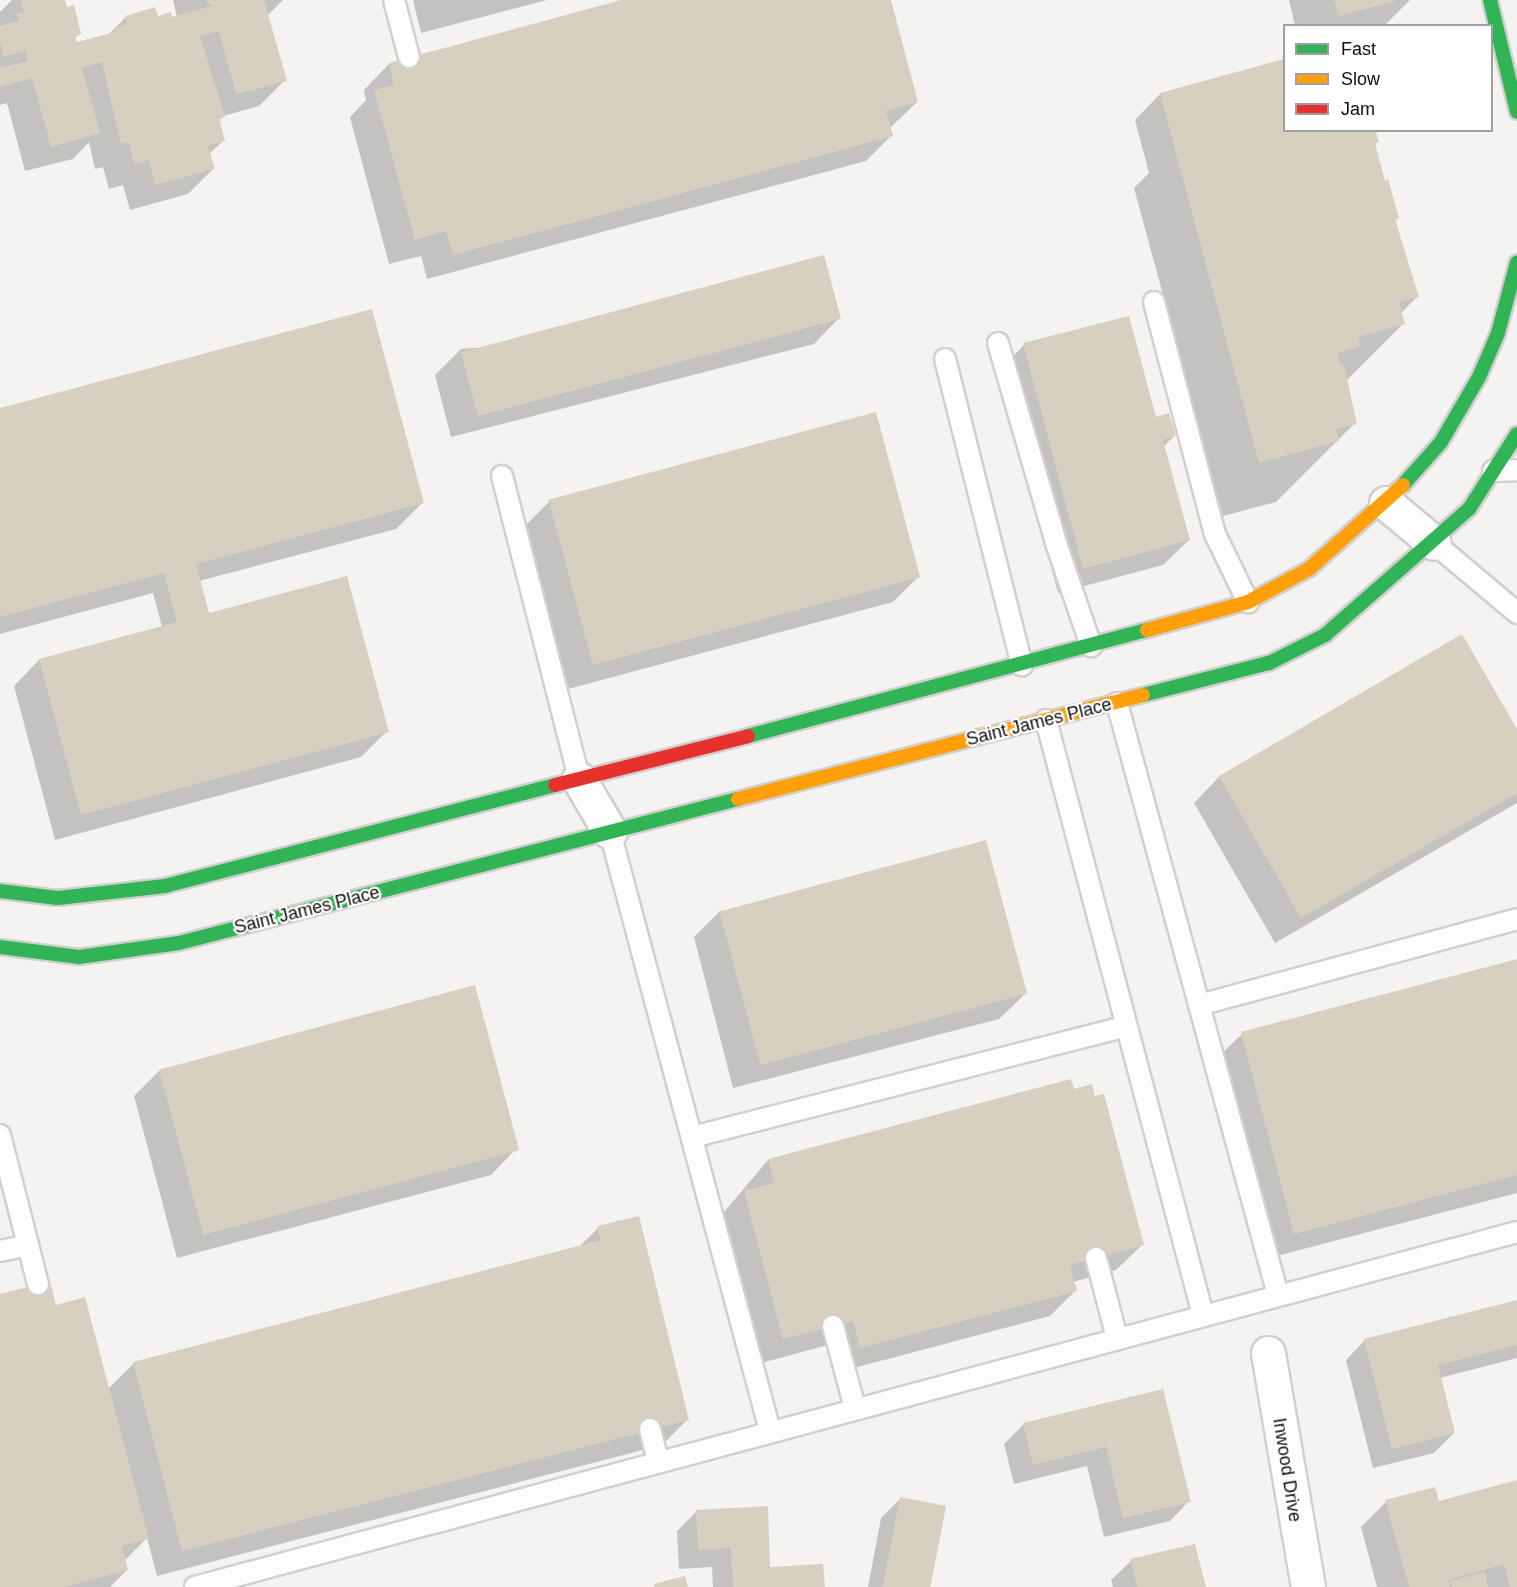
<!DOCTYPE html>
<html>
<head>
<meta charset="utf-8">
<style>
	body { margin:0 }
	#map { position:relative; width:1517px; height:1587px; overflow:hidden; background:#f5f3f1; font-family:Arial,sans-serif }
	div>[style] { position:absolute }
	.shadow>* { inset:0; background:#0003 }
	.building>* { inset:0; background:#d7d0c0; transform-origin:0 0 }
	.roads { filter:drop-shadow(2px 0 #d1d0ce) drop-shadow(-2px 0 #d1d0ce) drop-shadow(0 2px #d1d0ce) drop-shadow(0 -2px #d1d0ce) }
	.lane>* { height:20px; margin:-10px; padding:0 10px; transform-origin:10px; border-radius:10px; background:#fefdfd }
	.street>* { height:33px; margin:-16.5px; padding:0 16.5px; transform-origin:16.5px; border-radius:16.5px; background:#fefdfd }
	.fast>* { height:14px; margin:-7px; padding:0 7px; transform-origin:7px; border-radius:7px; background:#30b455 }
	.slow>* { height:14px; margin:-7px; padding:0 7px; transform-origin:7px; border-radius:7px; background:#ff9f0a }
	.jam>* { height:14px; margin:-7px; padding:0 7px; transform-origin:7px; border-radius:7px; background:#e5322d }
	span { translate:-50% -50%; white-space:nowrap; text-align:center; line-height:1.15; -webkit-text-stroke:4.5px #fff; paint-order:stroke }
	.street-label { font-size:18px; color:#110f0e }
	.legend { position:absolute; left:1283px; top:24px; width:210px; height:108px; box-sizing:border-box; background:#fff; border:2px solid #a09f9f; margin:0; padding:8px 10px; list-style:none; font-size:18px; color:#110f0e }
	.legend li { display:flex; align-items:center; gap:12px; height:30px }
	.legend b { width:30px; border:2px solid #a09f9f }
</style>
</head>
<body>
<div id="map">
	<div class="shadow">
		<i style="clip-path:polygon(12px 0,53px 0,80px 33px,74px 39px,76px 44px,107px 36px,126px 17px,177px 17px,173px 0,283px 0,267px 16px,285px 80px,259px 106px,223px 116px,218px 121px,223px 141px,209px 154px,213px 169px,188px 194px,130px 210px,123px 185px,109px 189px,103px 167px,95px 169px,89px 142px,73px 159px,25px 171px,7px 103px,0 105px,0 12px)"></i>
		<i style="clip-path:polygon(413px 0,547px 0,421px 33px)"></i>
		<i style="clip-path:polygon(626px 0,890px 0,917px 102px,890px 128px,892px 135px,866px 161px,427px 279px,421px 256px,389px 264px,350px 117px,366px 100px,364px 90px,389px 64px)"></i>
		<i style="clip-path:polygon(1289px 0,1410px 0,1384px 26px,1295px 26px)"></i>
		<i style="clip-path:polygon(1284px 61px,1284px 130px,1377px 142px,1374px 145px,1417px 297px,1401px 313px,1404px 323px,1346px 381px,1355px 423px,1276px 502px,1223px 516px,1134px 188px,1149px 173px,1135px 120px,1160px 94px)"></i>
		<i style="clip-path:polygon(839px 318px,814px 344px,451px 437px,435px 375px,461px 349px)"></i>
		<i style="clip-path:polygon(1024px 345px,1155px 419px,1174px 436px,1164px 446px,1189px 540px,1163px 565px,1058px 593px,999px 370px)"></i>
		<i style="clip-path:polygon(0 409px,422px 503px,396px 529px,199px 581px,208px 615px,387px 731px,361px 757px,55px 840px,14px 686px,39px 660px,162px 627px,153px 593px,0 634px)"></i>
		<i style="clip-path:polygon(550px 501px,919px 576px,893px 602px,568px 689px,524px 527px)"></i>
		<i style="clip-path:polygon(1462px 636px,1517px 732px,1517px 803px,1275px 943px,1194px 803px,1219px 777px)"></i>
		<i style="clip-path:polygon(720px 911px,1025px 994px,999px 1019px,733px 1088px,694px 937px)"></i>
		<i style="clip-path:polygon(1517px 961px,1517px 1193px,1269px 1258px,1216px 1059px,1242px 1034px)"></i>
		<i style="clip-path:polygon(160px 1070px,516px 1149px,491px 1175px,177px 1258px,134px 1096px)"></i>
		<i style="clip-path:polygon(768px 1160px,1142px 1245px,1116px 1270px,1073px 1282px,1075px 1291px,1050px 1316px,835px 1373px,828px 1345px,757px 1364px,719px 1218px)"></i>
		<i style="clip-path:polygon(598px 1228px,688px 1419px,662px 1445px,157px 1576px,147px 1538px,124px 1561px,127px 1570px,110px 1587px,0 1587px,0 1296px,55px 1307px,108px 1389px,134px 1363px,579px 1247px)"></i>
		<i style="clip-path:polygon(1517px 1301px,1517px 1358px,1440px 1378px,1454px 1433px,1434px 1453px,1373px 1468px,1346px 1360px,1365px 1340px)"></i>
		<i style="clip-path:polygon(1162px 1391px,1189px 1501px,1170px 1521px,1104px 1537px,1087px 1466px,1014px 1484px,1004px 1444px,1023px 1425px)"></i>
		<i style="clip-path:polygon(1517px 1482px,1517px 1587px,1377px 1587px,1361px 1527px,1386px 1502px,1438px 1503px)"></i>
		<i style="clip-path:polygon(900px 1499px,930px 1587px,868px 1587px,881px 1518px)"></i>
		<i style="clip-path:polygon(697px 1511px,769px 1568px,823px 1587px,713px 1587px,712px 1567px,679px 1569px,677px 1531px)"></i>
		<i style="clip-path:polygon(1131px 1561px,1204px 1587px,1113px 1587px,1111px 1580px)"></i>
	</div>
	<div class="building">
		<i style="clip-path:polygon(21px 0,65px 0,67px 7px,74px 5px,81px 34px,75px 36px,77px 42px,115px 32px,114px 28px,127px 24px,125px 16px,155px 7px,158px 16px,171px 12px,172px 17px,212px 6px,205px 0,264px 0,287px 81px,236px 94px,219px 31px,200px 36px,225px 117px,219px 118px,225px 141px,208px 146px,215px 169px,155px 185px,149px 160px,134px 164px,129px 142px,121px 144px,102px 62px,82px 68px,100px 133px,51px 147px,32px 78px,0 87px,0 68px,28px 61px,26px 51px,4px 57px,0 40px,0 26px,19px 21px,17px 14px,24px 12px)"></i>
		<i style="clip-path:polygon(621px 0,891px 0,918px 102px,886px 111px,893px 136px,453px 255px,446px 231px,415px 240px,374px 90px,394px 85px,389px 63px)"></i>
		<i style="clip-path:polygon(1334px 0,1394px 0,1395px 1px,1338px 16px)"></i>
		<i style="clip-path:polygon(1284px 59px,1284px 130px,1375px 130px,1379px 142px,1375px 143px,1385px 181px,1388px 179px,1399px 218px,1395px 220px,1419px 297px,1399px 302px,1405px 324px,1358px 337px,1361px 346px,1337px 353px,1341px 366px,1344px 365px,1357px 424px,1336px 429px,1339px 441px,1259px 463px,1160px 93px)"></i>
		<i style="left:824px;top:255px;width:66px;height:376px;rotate:75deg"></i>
		<i style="clip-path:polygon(372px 309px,424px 503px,196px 564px,209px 613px,347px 576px,389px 732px,81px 815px,39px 659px,177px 622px,164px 573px,0 617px,0 408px)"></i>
		<i style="clip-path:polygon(1129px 316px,1156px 417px,1169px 413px,1176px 436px,1163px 440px,1190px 540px,1083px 569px,1023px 343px)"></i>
		<i style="left:876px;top:412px;width:171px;height:339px;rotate:75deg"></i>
		<i style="clip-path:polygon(1462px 634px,1517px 729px,1517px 793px,1301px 918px,1219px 776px)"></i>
		<i style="left:986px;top:840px;width:159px;height:276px;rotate:75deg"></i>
		<i style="clip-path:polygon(1517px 959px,1517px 1175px,1294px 1234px,1241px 1032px)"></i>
		<i style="left:475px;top:985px;width:171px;height:327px;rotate:75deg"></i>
		<i style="clip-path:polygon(1071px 1079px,1074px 1089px,1092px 1084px,1095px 1096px,1104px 1094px,1144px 1245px,1070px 1265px,1077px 1291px,860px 1348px,853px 1321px,783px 1339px,744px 1191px,774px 1183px,768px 1159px)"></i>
		<i style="clip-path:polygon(639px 1216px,689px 1420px,182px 1551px,133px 1362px,601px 1240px,597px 1226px)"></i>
		<i style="clip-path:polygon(50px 1281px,56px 1305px,85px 1297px,149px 1539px,122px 1546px,128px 1570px,64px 1587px,0 1587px,0 1294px)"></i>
		<i style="clip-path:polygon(1517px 1300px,1517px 1345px,1438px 1365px,1455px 1433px,1392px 1449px,1364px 1339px)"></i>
		<i style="clip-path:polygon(1163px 1389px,1191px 1502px,1123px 1518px,1106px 1447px,1033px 1465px,1023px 1423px)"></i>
		<i style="clip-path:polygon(1517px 1480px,1517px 1587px,1510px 1587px,1504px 1564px,1448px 1580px,1450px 1587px,1409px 1587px,1385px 1500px,1435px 1487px,1439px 1501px)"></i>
		<i style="left:900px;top:1497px;width:47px;height:91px;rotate:11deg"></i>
		<i style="clip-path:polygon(768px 1506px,770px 1567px,823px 1564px,825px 1587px,733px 1587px,731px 1548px,698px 1550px,696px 1510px)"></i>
		<i style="clip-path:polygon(1195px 1544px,1206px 1587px,1137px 1587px,1130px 1559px)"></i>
		<i style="clip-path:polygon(1485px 1572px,1488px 1587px,1452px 1587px,1450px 1581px)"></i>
		<i style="clip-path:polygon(685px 1576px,688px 1587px,654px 1587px,654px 1584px)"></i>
	</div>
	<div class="roads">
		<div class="lane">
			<i style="left:394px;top:0;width:59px;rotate:75.3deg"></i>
			<i style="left:1154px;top:302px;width:240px;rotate:75.3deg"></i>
			<i style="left:1215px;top:534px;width:76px;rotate:64.1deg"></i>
			<i style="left:998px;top:343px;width:211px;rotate:73.8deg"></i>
			<i style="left:1057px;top:546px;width:106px;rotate:71.2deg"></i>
			<i style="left:945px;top:359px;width:316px;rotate:75.9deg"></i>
			<i style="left:1493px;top:471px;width:24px;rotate:-2deg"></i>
			<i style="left:502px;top:476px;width:313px;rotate:75.7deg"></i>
			<i style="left:1434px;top:543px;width:109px;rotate:40.1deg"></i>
			<i style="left:1117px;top:703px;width:614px;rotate:74.79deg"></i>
			<i style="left:1046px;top:720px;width:615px;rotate:75.22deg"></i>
			<i style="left:610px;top:832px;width:620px;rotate:75.04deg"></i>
			<i style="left:1199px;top:1005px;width:329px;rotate:-15.1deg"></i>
			<i style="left:0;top:1135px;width:154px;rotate:75.7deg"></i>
			<i style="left:692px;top:1137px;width:448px;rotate:-14.3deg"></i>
			<i style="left:0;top:1251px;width:29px;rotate:-12deg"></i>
			<i style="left:1096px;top:1258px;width:83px;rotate:75.3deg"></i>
			<i style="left:833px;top:1326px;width:85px;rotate:75deg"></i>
			<i style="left:650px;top:1429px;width:33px;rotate:76deg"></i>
			<i style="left:195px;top:1587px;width:1369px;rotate:-15.03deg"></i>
		</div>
		<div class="street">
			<i style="left:1386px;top:503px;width:62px;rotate:39.8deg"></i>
			<i style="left:579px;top:779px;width:61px;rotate:59.7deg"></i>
			<i style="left:1268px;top:1353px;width:237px;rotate:80.3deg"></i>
		</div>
		<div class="fast">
			<i style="left:1490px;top:0;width:115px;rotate:76.4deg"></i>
			<i style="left:1403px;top:485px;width:57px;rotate:-48.5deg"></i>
			<i style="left:1441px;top:442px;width:75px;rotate:-59.7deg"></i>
			<i style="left:1479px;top:377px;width:48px;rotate:-66.6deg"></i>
			<i style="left:1498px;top:333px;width:73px;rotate:-75deg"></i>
			<i style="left:1143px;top:695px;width:130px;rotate:-14.3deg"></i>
			<i style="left:1269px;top:663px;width:63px;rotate:-26.6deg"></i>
			<i style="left:1325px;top:635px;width:191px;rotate:-41.2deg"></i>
			<i style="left:1469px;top:509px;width:89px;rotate:-57.4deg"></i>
			<i style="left:748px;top:736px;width:413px;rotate:-14.9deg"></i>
			<i style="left:0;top:891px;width:58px;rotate:6.9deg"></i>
			<i style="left:58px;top:898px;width:108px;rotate:-6.4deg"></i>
			<i style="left:165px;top:886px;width:403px;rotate:-14.5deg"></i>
			<i style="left:0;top:947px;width:80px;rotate:7.2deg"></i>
			<i style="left:79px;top:957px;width:101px;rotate:-8deg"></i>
			<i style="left:179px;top:943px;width:577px;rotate:-14.45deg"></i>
		</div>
		<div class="slow">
			<i style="left:1147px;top:630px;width:105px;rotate:-15.5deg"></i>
			<i style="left:1248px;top:602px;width:69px;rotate:-28.4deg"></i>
			<i style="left:1309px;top:569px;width:126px;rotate:-41.8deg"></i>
			<i style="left:738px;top:799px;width:418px;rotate:-14.4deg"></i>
		</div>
		<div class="jam">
			<i style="left:555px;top:785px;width:199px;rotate:-14.2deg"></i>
		</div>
	</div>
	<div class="street-label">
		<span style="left:1039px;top:722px;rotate:-14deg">Saint James Place</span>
		<span style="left:307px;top:910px;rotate:-14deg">Saint James Place</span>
		<span style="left:1287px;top:1470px;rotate:81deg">Inwood Drive</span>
	</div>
	<ul class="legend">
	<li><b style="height:8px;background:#30b455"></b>Fast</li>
	<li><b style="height:8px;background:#ff9f0a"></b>Slow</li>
	<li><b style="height:8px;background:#e5322d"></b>Jam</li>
	</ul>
</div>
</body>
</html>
